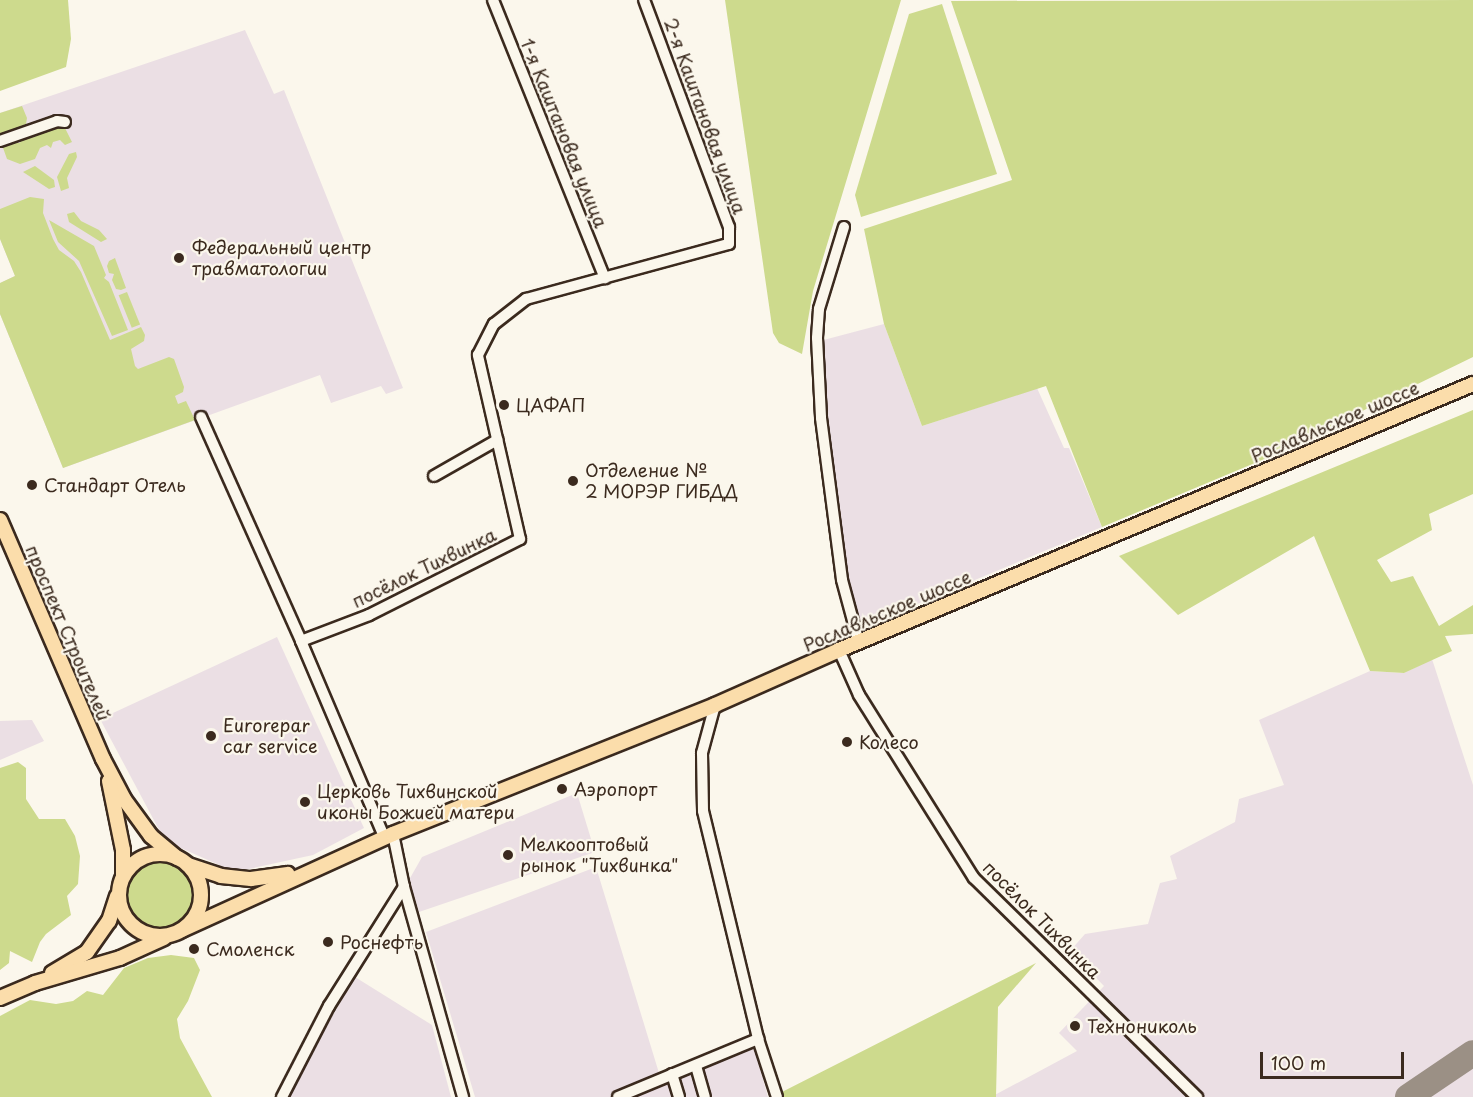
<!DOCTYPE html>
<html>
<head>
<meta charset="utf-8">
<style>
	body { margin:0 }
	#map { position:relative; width:1473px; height:1097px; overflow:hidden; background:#fbf7ec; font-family:"Playpen Sans",sans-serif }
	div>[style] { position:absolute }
	.built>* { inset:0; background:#ebdfe4 }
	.green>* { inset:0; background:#cdda8d; transform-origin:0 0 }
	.round { border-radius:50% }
	.taxiway>* { height:26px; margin:-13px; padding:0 13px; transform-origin:13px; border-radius:13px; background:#9b9085 }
	.roads { filter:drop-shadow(2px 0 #3b2a1e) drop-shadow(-2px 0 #3b2a1e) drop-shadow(0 2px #3b2a1e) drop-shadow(0 -2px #3b2a1e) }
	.minor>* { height:10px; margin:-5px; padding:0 5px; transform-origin:5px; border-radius:5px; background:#fbf7ec }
	.major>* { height:14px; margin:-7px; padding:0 7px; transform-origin:7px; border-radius:7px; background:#fbddab }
	.major>.ring { margin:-7px; padding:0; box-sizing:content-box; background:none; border:14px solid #fbddab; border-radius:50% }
	.dots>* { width:16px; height:16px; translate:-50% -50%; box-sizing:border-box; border:3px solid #fbf7ec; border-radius:50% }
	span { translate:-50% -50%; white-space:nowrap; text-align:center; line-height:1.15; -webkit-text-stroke:4.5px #fbf7ec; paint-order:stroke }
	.street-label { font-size:18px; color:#3b2a1e }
	.poi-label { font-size:18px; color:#3b2a1e }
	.left { translate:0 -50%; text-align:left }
	.scale { position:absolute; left:1260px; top:1052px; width:144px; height:27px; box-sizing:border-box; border:3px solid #3b2a1e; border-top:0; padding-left:8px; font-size:18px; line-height:21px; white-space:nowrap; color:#3b2a1e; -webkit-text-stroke:4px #fbf7ec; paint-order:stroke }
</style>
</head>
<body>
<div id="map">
	<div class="built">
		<i style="clip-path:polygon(245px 30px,274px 94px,284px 90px,403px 388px,386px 394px,381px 386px,331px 403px,320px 375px,63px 468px,0 314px,0 283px,15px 276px,0 239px,0 113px)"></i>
		<i style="clip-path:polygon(884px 324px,922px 426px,1037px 388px,1064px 448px,1069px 448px,1102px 527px,867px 625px,847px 615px,816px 342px)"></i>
		<i style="clip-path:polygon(277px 637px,364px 828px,313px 855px,235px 872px,165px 841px,100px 719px)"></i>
		<i style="clip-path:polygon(1432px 659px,1473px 785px,1473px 1097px,991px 1097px,1077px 1051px,1059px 1033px,1104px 986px,1070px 951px,1085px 934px,1148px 924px,1160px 883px,1177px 879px,1170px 856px,1235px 822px,1239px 799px,1284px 785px,1259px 720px,1370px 671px,1404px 673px)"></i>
		<i style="clip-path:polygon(32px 720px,44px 741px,0 760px,0 721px)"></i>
		<i style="clip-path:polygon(577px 793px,595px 852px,419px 912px,409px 880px,422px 857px)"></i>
		<i style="clip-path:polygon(596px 867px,659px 1073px,752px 1041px,768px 1097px,475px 1097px,426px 932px)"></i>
		<i style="clip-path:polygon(355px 977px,432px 1025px,451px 1097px,285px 1097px)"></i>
	</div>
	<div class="green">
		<i style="clip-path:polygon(0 0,68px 0,71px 39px,66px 67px,0 91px)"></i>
		<i style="clip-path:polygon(725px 0,901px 0,813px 291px,802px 354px,779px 343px,773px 333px)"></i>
		<i style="clip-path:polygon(1473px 0,1473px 357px,1262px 460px,1102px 527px,1046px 386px,922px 426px,884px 324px,864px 229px,1012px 180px,951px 1px)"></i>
		<i style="clip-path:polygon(942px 4px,997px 174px,861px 217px,855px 195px,909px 14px)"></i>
		<i style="clip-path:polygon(22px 106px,27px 118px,26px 124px,0 135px,0 113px)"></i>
		<i style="clip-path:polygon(59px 124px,65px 128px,72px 142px,65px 145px,60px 140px,53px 142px,51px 148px,47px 145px,40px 148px,35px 159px,20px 164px,7px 159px,2px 145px,11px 142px,20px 143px,21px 138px,35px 137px,39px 130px)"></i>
		<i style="clip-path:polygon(76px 152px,77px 157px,67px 178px,69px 188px,61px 191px,57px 177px,69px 154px)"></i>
		<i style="clip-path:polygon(35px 166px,54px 180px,55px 187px,49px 189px,23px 172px)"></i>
		<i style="clip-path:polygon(30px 197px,44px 199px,43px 213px,53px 239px,59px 250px,74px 261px,81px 272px,110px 340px,141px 327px,145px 335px,144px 341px,131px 349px,135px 366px,138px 369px,169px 357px,174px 359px,184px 387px,183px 392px,175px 396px,178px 404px,186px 401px,195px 420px,63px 468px,0 314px,0 283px,15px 276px,0 239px,0 209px)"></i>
		<i style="clip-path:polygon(74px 212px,81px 221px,99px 230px,107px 239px,101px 242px,69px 222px,67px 214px)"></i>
		<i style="clip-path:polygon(49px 220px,94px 246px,106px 275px,104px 278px,109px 282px,128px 330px,112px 336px,79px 261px,58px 242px)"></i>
		<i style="clip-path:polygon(115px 258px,126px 288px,121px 290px,116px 289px,112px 280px,114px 274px,109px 273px,107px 266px,109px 261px)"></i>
		<i style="left:127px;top:292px;width:35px;height:9px;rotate:68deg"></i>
		<i style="clip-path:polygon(1473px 410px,1473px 494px,1429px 514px,1432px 530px,1377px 560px,1391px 582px,1413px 576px,1439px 626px,1473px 605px,1473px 634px,1445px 636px,1452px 651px,1404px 673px,1370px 671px,1314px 536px,1178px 615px,1119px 556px)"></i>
		<i style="clip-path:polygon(18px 762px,26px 768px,26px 799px,39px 819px,65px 819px,75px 836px,80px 856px,78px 884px,67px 896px,71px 915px,46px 934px,40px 942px,32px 962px,10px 951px,9px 963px,0 970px,0 768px)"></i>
		<i class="round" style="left:126px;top:861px;width:68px;height:68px"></i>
		<i style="clip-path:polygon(171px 955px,194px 958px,200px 970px,188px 1001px,177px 1019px,180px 1038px,212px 1097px,0 1097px,0 1016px,30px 1000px,56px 1004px,73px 1001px,87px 991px,103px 995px,124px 968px,148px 958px)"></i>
		<i style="clip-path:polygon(1036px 963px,998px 1007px,996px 1097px,781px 1097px,780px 1093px)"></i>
	</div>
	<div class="taxiway">
		<i style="left:1408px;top:1097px;width:78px;rotate:-34.1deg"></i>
	</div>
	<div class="roads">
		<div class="minor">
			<i style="left:493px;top:0;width:300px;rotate:68.1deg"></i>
			<i style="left:0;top:141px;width:60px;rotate:-19.3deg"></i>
			<i style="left:57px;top:121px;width:8px;rotate:7deg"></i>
			<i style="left:844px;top:227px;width:86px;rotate:107deg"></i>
			<i style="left:819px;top:309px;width:29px;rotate:94deg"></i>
			<i style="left:817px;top:338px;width:80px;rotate:87.1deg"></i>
			<i style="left:821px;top:418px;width:163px;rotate:82.6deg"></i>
			<i style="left:842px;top:580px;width:65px;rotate:74.9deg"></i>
			<i style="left:201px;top:417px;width:245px;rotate:65.9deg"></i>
			<i style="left:301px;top:641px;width:213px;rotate:67deg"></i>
			<i style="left:434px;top:476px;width:73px;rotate:-29.7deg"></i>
			<i style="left:301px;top:641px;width:73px;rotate:-20.9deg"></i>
			<i style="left:369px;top:615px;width:169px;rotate:-26.7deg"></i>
			<i style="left:520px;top:539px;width:189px;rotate:-102.9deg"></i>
			<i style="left:478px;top:355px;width:35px;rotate:-63deg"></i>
			<i style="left:494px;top:324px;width:41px;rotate:-38deg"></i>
			<i style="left:526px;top:299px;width:210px;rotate:-15.2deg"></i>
			<i style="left:729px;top:244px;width:17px;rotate:-90deg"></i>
			<i style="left:729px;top:227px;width:242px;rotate:-110.5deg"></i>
			<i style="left:839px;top:650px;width:49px;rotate:66deg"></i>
			<i style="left:859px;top:695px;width:216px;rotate:57.9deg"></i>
			<i style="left:974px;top:878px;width:313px;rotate:44.5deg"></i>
			<i style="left:715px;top:705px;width:50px;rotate:105.2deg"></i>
			<i style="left:702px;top:753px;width:58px;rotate:89deg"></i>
			<i style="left:703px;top:811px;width:235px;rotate:76.4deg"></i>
			<i style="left:758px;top:1039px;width:61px;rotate:71.9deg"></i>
			<i style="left:404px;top:887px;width:218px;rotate:74.3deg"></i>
			<i style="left:696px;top:1066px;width:32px;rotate:74deg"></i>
			<i style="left:672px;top:1074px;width:24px;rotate:73deg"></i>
			<i style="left:282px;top:1097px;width:102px;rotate:-62.7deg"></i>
			<i style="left:329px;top:1006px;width:141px;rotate:-57.8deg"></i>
			<i style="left:404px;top:887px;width:54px;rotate:-101.7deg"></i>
			<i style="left:618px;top:1097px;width:152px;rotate:-22.5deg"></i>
		</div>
		<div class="major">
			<i style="left:0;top:520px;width:260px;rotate:66.7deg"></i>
			<i style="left:103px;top:759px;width:45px;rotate:62.3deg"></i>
			<i style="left:124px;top:799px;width:46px;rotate:53.9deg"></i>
			<i style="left:151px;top:836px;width:34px;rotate:40deg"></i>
			<i style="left:109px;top:781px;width:70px;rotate:78.5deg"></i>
			<i style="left:123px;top:850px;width:26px;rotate:90deg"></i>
			<i class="ring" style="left:119px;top:854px;width:68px;height:68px"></i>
			<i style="left:188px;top:865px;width:35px;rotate:18deg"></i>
			<i style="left:221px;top:876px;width:30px;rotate:6deg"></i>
			<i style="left:251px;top:879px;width:37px;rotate:-8deg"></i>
			<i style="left:182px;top:930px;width:232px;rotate:-24.5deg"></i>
			<i style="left:393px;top:834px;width:347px;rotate:-21.8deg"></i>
			<i style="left:715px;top:705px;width:136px;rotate:-23.9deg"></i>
			<i style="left:839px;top:650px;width:688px;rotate:-22.76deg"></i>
			<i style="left:52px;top:973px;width:41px;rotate:-31deg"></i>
			<i style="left:87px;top:952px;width:38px;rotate:-55deg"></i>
			<i style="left:109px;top:921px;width:26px;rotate:-72deg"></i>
			<i style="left:0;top:998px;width:38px;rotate:-23deg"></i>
			<i style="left:35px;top:983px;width:89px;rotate:-16.4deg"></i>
			<i style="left:120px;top:958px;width:48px;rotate:-24.4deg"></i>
		</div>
	</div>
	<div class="dots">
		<i style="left:179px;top:258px;background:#3b2a1e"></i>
		<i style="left:504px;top:405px;background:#3b2a1e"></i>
		<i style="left:573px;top:481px;background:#3b2a1e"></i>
		<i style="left:32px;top:485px;background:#3b2a1e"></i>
		<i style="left:211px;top:736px;background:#3b2a1e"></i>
		<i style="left:847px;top:742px;background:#3b2a1e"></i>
		<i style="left:562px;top:789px;background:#3b2a1e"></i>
		<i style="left:305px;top:802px;background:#3b2a1e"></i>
		<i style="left:508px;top:855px;background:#3b2a1e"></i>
		<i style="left:328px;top:942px;background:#3b2a1e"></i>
		<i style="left:194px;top:949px;background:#3b2a1e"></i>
		<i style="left:1075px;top:1026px;background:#3b2a1e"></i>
	</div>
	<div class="street-label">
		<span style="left:705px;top:116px;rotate:70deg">2-я Каштановая улица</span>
		<span style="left:564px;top:133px;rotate:68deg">1-я Каштановая улица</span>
		<span style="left:1335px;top:422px;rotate:-23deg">Рославльское шоссе</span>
		<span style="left:424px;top:568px;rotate:-26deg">посёлок Тихвинка</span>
		<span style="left:887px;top:611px;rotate:-23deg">Рославльское шоссе</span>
		<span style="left:68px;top:633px;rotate:67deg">проспект Строителей</span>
		<span style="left:1042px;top:920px;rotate:45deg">посёлок Тихвинка</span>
	</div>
	<div class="poi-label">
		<span class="left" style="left:192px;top:258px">Федеральный центр<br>травматологии</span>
		<span class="left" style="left:516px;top:405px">ЦАФАП</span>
		<span class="left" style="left:585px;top:481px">Отделение №<br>2 МОРЭР ГИБДД</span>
		<span class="left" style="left:44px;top:485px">Стандарт Отель</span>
		<span class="left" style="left:223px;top:736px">Eurorepar<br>car service</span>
		<span class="left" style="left:859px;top:742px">Колесо</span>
		<span class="left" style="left:574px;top:789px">Аэропорт</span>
		<span class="left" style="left:317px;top:802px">Церковь Тихвинской<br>иконы Божией матери</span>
		<span class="left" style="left:520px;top:855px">Мелкооптовый<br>рынок "Тихвинка"</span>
		<span class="left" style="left:340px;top:942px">Роснефть</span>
		<span class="left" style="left:206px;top:949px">Смоленск</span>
		<span class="left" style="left:1087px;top:1026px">Технониколь</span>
	</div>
	<div class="scale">100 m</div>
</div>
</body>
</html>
